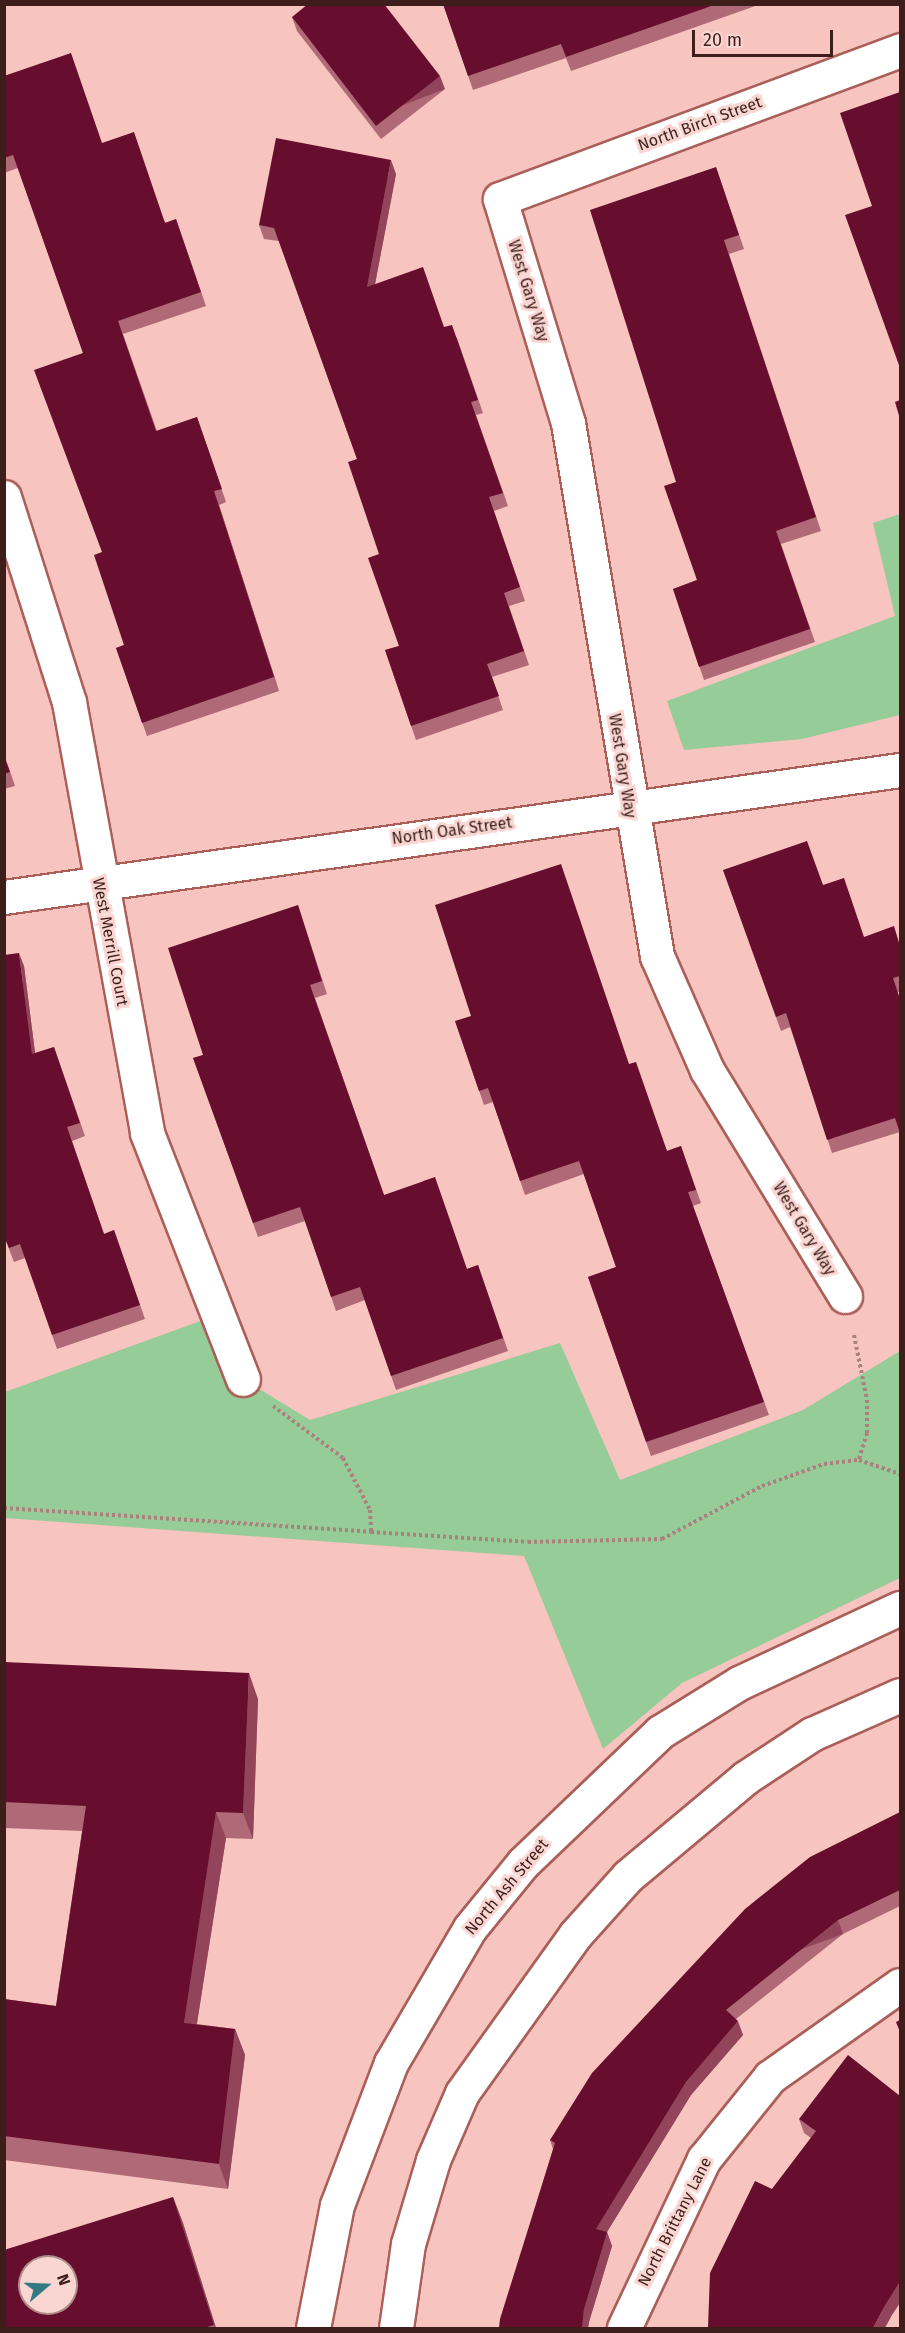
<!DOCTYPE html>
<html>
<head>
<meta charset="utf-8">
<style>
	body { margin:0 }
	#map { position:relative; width:905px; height:2333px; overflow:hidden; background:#f7c4bf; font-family:"Fira Sans",sans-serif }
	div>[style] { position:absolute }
	.green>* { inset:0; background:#95cc97 }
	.path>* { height:4px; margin-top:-2px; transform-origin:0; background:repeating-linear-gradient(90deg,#ac817d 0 3px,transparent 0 6px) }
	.roads { filter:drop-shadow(2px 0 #aa5f59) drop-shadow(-2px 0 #aa5f59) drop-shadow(0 2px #aa5f59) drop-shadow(0 -2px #aa5f59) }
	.minor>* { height:33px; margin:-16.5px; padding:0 16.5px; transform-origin:16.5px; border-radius:16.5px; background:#fff }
	.wall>* { inset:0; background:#af6977 }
	.shaded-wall>* { inset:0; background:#92455a; transform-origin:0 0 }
	.building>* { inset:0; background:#670e2f }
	span { translate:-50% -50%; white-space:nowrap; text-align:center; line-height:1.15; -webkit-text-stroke:6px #f9d6d2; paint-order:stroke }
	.street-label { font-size:16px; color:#3d1e1b }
	.frame { position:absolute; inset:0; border:6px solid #3d1e1b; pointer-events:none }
	.north { position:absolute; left:18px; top:2255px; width:60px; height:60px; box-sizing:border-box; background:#f9d6d2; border:2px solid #ae8c89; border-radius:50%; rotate:71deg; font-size:16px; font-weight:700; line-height:24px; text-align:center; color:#3d1e1b }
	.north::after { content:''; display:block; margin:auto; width:21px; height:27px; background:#327a83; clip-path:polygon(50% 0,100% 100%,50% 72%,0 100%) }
	.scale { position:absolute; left:692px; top:30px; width:141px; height:27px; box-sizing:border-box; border:3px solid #3d1e1b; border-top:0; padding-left:8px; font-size:18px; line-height:21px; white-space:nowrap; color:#3d1e1b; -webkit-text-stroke:4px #f9d6d2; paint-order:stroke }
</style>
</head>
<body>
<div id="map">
	<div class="green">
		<i style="clip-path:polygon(900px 514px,900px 715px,802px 739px,684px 750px,667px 701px,895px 616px,873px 523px)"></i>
		<i style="clip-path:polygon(217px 1315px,243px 1379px,310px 1420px,560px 1343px,620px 1480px,803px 1410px,900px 1351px,900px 1578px,682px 1683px,603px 1749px,524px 1556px,5px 1518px,5px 1392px)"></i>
	</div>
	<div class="path">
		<i style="left:854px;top:1335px;width:66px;rotate:78.7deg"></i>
		<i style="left:867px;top:1400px;width:33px;rotate:90deg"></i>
		<i style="left:867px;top:1433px;width:28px;rotate:107deg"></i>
		<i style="left:859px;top:1460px;width:43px;rotate:18.9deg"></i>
		<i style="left:273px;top:1406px;width:87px;rotate:36.6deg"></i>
		<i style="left:343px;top:1458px;width:59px;rotate:62.6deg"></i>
		<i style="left:370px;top:1510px;width:22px;rotate:87deg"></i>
		<i style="left:371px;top:1532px;width:157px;rotate:3.6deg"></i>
		<i style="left:528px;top:1542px;width:134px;rotate:-1.3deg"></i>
		<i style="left:662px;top:1539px;width:113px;rotate:-27.9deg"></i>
		<i style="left:762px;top:1486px;width:66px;rotate:-19.5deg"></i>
		<i style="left:824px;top:1464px;width:35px;rotate:-7deg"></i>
		<i style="left:4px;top:1508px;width:368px;rotate:3.7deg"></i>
	</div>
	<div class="roads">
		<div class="minor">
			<i style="left:4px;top:497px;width:215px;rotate:72.4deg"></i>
			<i style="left:69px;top:702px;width:438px;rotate:79.7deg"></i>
			<i style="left:147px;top:1133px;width:264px;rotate:68.7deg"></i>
			<i style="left:4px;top:897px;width:905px;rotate:-8.07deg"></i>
			<i style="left:845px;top:1296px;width:265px;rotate:-121.4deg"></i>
			<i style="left:707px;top:1070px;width:124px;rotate:-113.7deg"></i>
			<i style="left:657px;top:956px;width:540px;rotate:-99.48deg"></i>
			<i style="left:568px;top:423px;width:234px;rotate:-106.9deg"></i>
			<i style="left:500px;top:199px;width:427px;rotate:-20.4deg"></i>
			<i style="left:313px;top:2328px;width:125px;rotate:-79deg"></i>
			<i style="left:337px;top:2205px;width:152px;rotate:-69.2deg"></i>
			<i style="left:391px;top:2063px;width:156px;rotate:-59.7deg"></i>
			<i style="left:470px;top:1928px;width:84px;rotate:-50.8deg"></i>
			<i style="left:523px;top:1863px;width:190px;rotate:-43.7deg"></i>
			<i style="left:660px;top:1732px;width:93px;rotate:-31.8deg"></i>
			<i style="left:739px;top:1683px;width:178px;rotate:-25deg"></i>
			<i style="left:396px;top:2328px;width:85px;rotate:-81.9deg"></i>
			<i style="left:408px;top:2244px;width:88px;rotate:-73.4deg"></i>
			<i style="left:433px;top:2160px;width:73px;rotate:-66.6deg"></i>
			<i style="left:462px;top:2093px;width:194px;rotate:-54.4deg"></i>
			<i style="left:575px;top:1935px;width:79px;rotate:-48.1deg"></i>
			<i style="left:628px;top:1876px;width:153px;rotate:-39.9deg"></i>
			<i style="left:745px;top:1778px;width:80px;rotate:-33.3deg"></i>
			<i style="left:812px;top:1734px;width:96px;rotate:-23.9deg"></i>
			<i style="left:624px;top:2328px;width:187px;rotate:-64.7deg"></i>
			<i style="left:704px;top:2159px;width:105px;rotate:-51.2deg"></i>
			<i style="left:770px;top:2077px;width:159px;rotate:-35.3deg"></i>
		</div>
	</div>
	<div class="wall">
		<i style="clip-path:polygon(443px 4px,761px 4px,571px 71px,566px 58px,473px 90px)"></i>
		<i style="clip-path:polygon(292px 17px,445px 89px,381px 139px,297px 31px)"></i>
		<i style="clip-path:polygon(4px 76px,102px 143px,166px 223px,176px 219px,206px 306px,123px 334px,157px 431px,197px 417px,226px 502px,219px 505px,279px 691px,147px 736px,116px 648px,124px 645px,102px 552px,83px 353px,18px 168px,4px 173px)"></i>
		<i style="clip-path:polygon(716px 167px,744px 249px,729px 254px,821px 531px,781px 544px,815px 642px,704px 680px,673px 589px,697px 580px,676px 482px)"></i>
		<i style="clip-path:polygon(396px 174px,375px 284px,444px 327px,457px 338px,483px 413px,476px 415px,508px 506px,494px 511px,525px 601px,509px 606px,529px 665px,492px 677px,503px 710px,416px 740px,385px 650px,399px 646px,379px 554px,357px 459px,279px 241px,264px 239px,259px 225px)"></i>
		<i style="clip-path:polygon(4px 754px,15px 786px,4px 789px)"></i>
		<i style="clip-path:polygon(723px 870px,823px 885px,864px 937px,900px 945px,900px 991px,898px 992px,900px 1132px,832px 1153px,790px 1027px,781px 1031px)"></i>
		<i style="clip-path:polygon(298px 905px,327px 994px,315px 998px,384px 1195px,467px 1269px,478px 1265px,508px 1351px,396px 1390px,365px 1300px,336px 1311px,305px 1221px,258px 1237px,193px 1058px,203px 1055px)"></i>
		<i style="clip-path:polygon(24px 966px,35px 1053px,54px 1047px,85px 1136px,72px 1141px,104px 1234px,114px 1230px,145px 1319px,57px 1349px,25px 1258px,14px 1262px,4px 1236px)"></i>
		<i style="clip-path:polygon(455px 1021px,629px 1064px,667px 1151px,681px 1146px,701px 1203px,693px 1206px,769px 1415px,651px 1456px,588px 1277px,616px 1267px,584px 1174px,525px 1195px,493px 1102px,484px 1105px)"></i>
		<i style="clip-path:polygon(4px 1662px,258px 1699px,253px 1839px,226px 1838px,197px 2024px,235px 2029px,245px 2055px,228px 2189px,4px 2160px,4px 1999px,56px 2006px,82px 1831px,4px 1828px)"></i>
		<i style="clip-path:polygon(900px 1812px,900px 1906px,843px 1934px,736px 2019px,743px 2035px,691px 2095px,607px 2232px,612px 2246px,589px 2322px,588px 2328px,499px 2328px,553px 2149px,550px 2140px)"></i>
		<i style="clip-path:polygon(900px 2096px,892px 2315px,772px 2189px,811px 2138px,804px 2133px,799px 2119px)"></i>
		<i style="clip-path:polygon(173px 2197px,183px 2223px,216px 2328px,4px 2328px)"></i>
	</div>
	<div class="shaded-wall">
		<i style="left:440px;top:76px;width:14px;height:81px;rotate:69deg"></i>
		<i style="clip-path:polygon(391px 160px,396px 174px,372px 300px,367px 287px)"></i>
		<i style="clip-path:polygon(214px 491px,219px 505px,279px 691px,274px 677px)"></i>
		<i style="clip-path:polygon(19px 953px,24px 966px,37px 1068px,32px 1054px)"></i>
		<i style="clip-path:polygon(249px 1673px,258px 1699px,253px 1839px,243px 1813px)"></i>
		<i style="clip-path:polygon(216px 1812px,226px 1838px,193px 2048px,184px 2023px)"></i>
		<i style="left:838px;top:1920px;width:15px;height:144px;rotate:70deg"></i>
		<i style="clip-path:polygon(738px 2021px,743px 2035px,691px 2095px,607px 2232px,612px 2246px,589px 2322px,588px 2328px,582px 2328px,584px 2309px,596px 2229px,686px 2082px)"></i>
		<i style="clip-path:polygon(235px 2029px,245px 2055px,228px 2189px,219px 2164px)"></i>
		<i style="clip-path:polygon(173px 2197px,183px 2223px,216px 2328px,215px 2328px,214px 2325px)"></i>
		<i style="clip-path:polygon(900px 2282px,900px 2303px,892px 2315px,885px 2328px,873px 2328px,887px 2302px)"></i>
	</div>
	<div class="building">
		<i style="clip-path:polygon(308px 4px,384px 4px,440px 76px,376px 126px,292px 17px)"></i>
		<i style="clip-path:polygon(443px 4px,717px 4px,566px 57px,561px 44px,468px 76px)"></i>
		<i style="clip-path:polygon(71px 53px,102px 143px,134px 132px,165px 223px,176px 219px,201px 292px,118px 321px,156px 431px,197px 417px,222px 489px,214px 491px,274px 677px,142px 723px,116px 648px,124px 645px,94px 555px,102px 552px,34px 370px,83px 353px,13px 155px,4px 158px,4px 76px)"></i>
		<i style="clip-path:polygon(900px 92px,900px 368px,845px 215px,872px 206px,840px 113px)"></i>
		<i style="clip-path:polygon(276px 138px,391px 160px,367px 287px,423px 267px,444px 327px,452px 325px,478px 400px,471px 402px,503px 493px,489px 497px,520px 587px,504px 593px,524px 651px,487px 664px,499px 696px,411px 726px,385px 650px,399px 646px,368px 558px,379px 554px,348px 462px,357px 459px,274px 228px,259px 225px)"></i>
		<i style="clip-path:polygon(716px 167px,739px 235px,724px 240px,816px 517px,776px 531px,810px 629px,699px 667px,673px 589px,697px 580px,664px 486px,676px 482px,590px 210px)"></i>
		<i style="clip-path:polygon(900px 400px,900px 419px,895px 402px)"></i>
		<i style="clip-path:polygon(4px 756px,10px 772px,4px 774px)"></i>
		<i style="clip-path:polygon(807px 841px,823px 885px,844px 878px,864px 937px,894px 926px,900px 946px,900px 976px,893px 978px,900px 999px,900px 1133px,895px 1118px,827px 1140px,786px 1013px,776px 1017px,723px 870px)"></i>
		<i style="clip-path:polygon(561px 864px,629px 1064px,636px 1062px,667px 1151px,681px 1146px,696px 1190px,688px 1192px,764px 1402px,646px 1442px,588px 1277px,616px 1267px,579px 1161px,520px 1181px,488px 1088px,479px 1091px,455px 1021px,471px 1016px,435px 905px)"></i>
		<i style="clip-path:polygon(298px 905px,322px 981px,310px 985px,384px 1195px,435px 1177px,467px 1269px,478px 1265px,503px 1338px,391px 1376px,360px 1287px,331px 1297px,300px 1207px,253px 1223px,193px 1058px,203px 1055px,168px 948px)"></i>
		<i style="clip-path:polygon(19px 953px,32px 1054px,54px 1047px,80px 1123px,67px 1127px,104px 1234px,114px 1230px,140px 1305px,52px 1335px,20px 1244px,9px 1248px,4px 1236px,4px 955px)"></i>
		<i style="clip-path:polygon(4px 1662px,249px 1673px,243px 1813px,216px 1812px,184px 2023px,235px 2029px,219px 2164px,4px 2136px,4px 1999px,56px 2006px,86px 1806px,4px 1802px)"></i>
		<i style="clip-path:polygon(900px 1812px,900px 1890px,838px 1920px,726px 2010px,738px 2021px,686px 2082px,596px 2229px,607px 2232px,584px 2309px,582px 2328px,499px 2328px,500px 2319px,555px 2143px,550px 2140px,592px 2073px,745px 1909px,810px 1857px)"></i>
		<i style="clip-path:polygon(900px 2020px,900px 2032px,896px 2022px)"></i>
		<i style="clip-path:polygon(848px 2055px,900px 2096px,900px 2282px,887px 2302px,873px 2328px,708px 2328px,710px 2273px,755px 2181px,772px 2189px,816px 2131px,799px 2119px)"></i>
		<i style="clip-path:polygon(evenodd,173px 2197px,214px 2325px,204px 2328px,4px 2328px,4px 2250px,173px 2197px,30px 2267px,66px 2267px,66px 2303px,30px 2303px,30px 2267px)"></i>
	</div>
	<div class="street-label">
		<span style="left:700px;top:124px;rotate:-20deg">North Birch Street</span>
		<span style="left:528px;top:291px;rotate:73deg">West Gary Way</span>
		<span style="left:622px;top:766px;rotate:81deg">West Gary Way</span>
		<span style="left:452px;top:831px;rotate:-8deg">North Oak Street</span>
		<span style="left:110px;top:942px;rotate:79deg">West Merrill Court</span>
		<span style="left:804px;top:1229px;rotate:59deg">West Gary Way</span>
		<span style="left:507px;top:1887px;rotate:-50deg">North Ash Street</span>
		<span style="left:675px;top:2222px;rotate:-63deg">North Brittany Lane</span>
	</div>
	<div class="frame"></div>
	<div class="north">N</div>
	<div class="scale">20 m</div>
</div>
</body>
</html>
